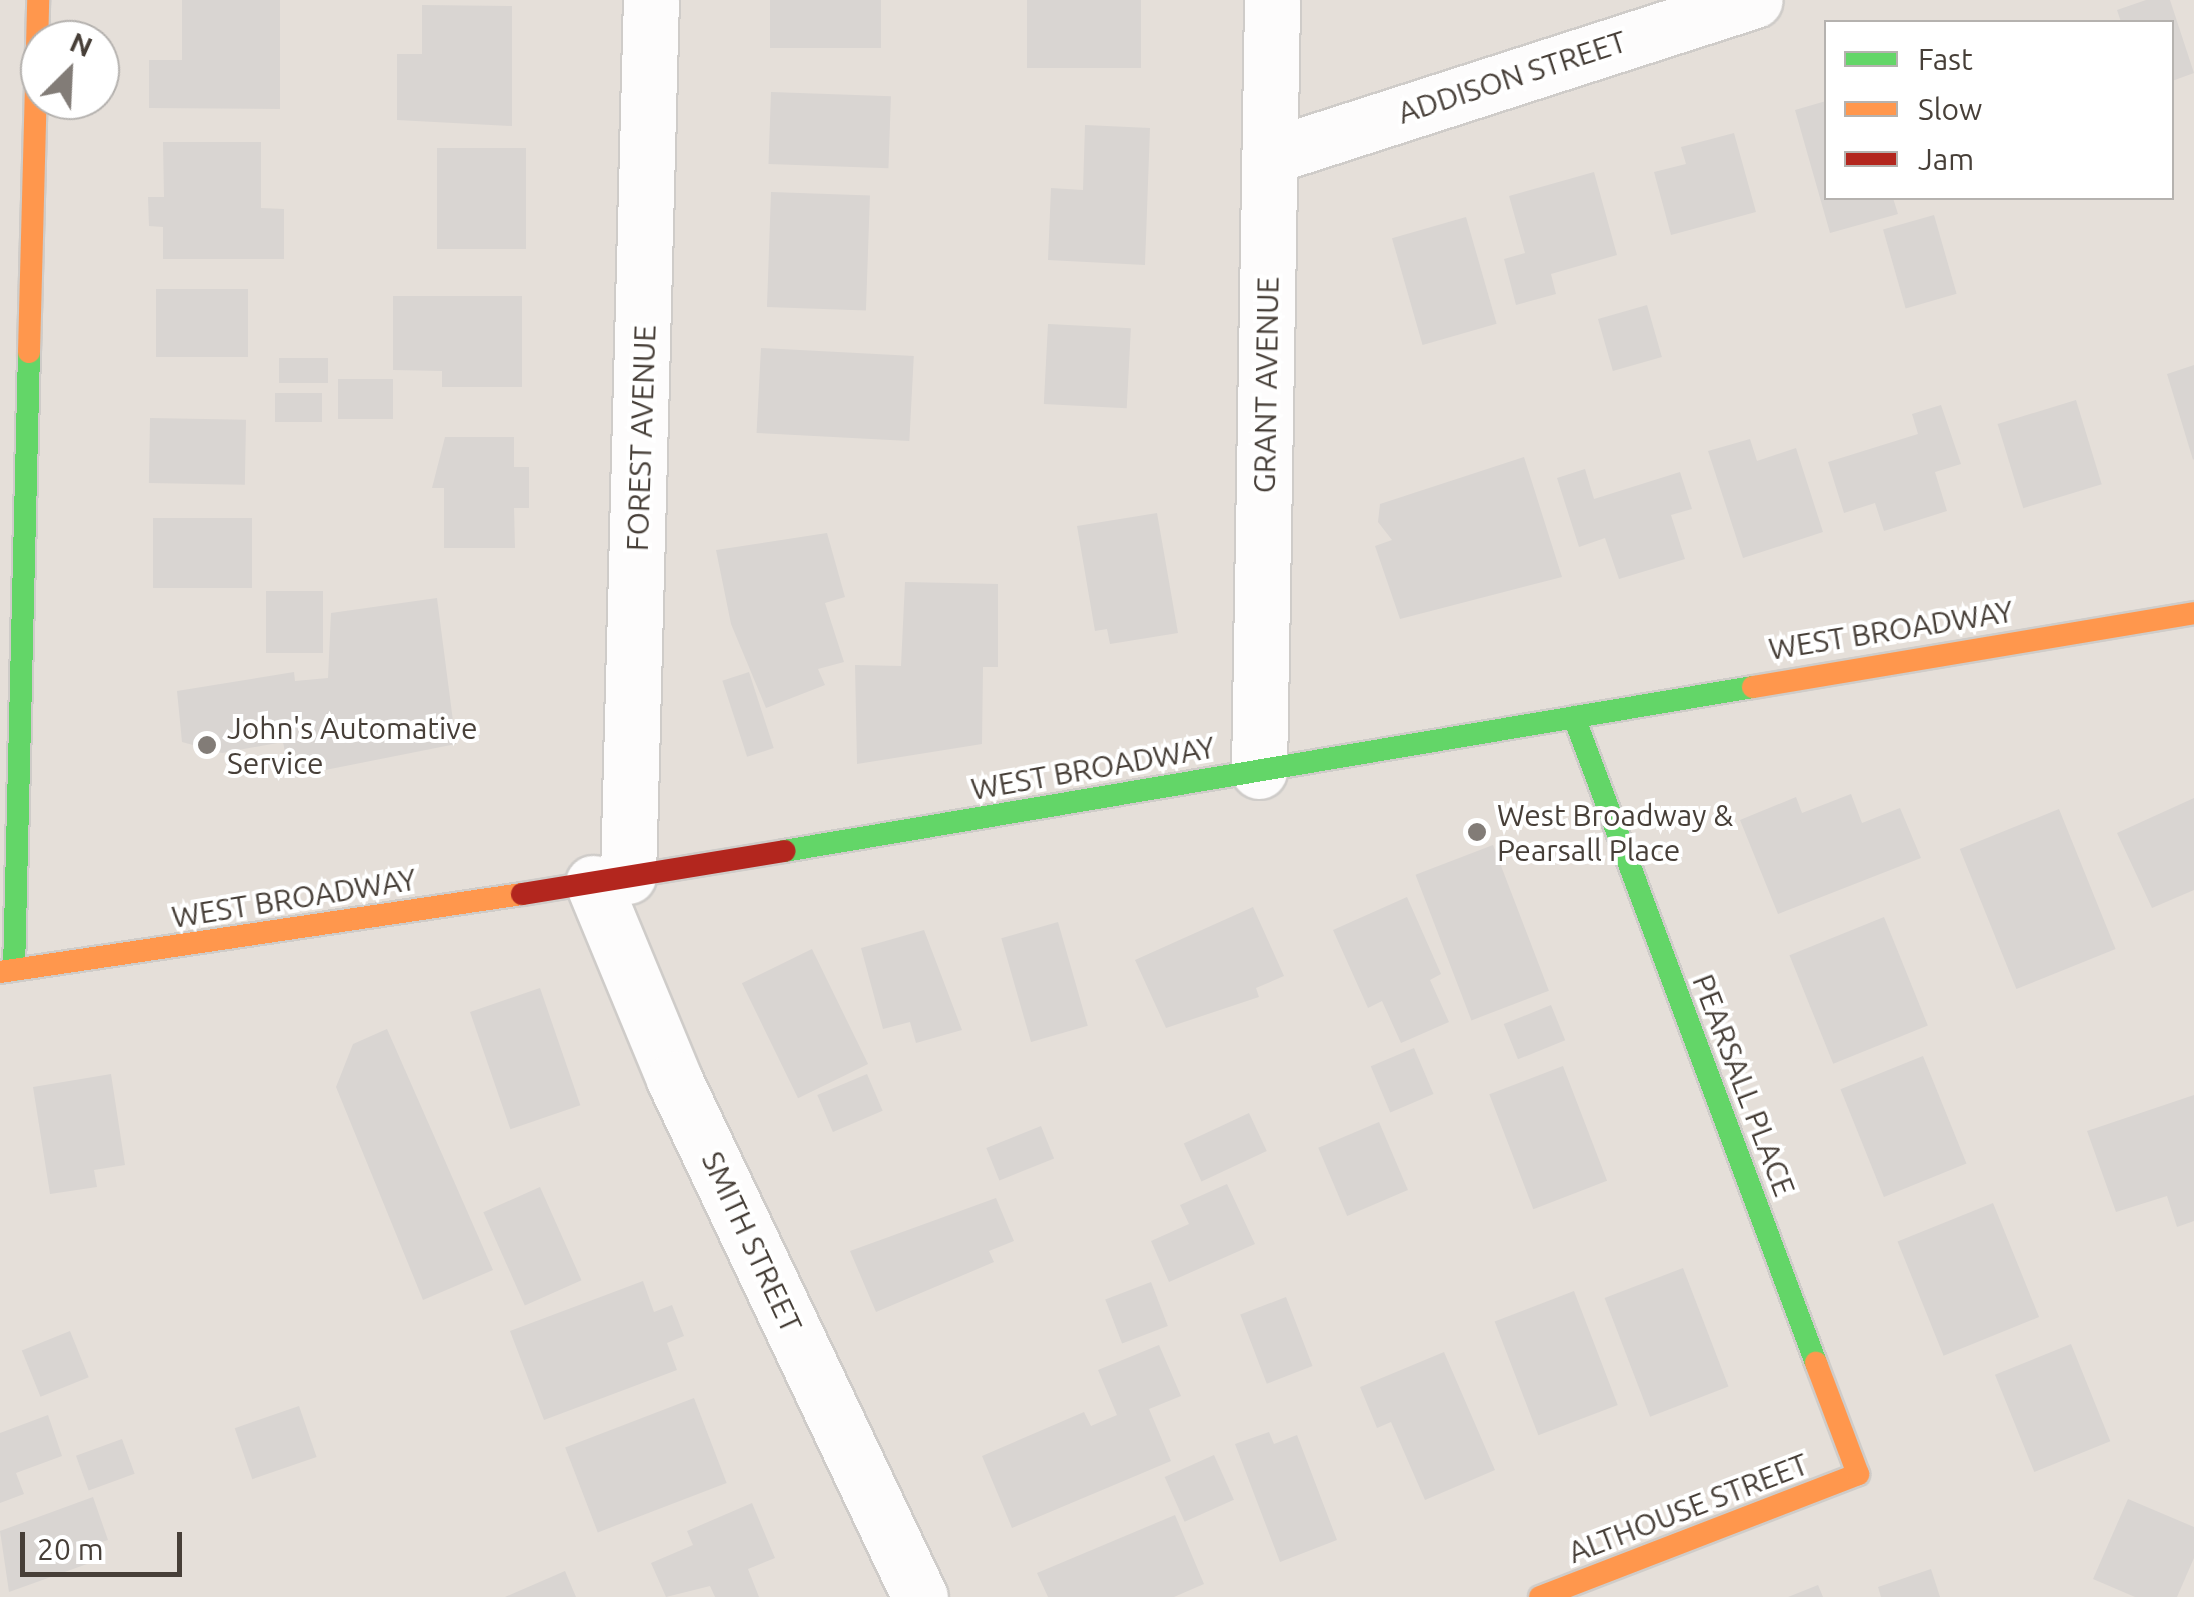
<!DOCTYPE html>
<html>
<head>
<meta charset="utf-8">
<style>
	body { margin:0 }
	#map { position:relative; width:2194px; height:1597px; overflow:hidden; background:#f1eeeb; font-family:Ubuntu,sans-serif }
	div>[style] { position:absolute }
	.residential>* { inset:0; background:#e5dfd9 }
	.building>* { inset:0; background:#d9d5d2; transform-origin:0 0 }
	.roads { filter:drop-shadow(2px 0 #cfccc9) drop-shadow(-2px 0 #cfccc9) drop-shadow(0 2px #cfccc9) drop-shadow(0 -2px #cfccc9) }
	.street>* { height:55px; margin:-27.5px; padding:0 27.5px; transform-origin:27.5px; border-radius:27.5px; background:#fdfcfc }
	.fast>* { height:22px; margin:-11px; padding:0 11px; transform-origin:11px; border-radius:11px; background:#63d668 }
	.slow>* { height:22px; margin:-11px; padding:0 11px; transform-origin:11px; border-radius:11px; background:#ff974d }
	.jam>* { height:22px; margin:-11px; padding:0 11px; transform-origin:11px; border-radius:11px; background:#b3261e }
	.dots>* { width:28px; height:28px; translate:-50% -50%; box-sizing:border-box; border:5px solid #fff; border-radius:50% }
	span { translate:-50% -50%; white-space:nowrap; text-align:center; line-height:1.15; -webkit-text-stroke:8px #fff; paint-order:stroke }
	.street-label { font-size:30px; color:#473f38 }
	.poi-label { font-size:30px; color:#473f38 }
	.left { translate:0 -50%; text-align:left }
	.legend { position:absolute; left:1824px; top:20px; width:350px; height:180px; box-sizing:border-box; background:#fff; border:2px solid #b5b2af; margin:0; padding:12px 18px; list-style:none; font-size:30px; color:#473f38 }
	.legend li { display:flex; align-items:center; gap:20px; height:50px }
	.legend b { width:50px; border:2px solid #b5b2af }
	.north { position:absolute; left:20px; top:20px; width:100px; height:100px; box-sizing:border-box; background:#fff; border:2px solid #b5b2af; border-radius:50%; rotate:24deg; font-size:28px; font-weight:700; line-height:40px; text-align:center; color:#473f38 }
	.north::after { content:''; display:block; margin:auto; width:35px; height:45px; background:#827c77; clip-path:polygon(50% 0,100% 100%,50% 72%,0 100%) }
	.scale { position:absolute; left:20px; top:1532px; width:162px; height:45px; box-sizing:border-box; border:5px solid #473f38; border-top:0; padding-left:12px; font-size:30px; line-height:35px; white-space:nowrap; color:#473f38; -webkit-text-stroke:8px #fff; paint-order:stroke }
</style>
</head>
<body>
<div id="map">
	<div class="residential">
		<i style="clip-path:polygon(evenodd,0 0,2194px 0,2194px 1597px,0 1597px,0 0,1826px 22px,2172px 22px,2172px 198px,1826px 198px,1826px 22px,0 0,40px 40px,100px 40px,100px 100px,40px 100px,40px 40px)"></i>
	</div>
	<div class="building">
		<i style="clip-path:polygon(182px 0,280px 0,280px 109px,149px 108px,149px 60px,182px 60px)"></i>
		<i style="left:770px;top:0;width:111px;height:48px"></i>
		<i style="left:1027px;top:0;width:114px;height:68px"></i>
		<i style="clip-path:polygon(2146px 0,2170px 0,2194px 73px,2172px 81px,2172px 22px,2121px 22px,2117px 10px)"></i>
		<i style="clip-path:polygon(422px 5px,512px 6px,512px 126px,397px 120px,397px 54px,422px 54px)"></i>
		<i style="left:771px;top:92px;width:120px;height:72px;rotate:2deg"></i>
		<i style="clip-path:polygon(1826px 101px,1826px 198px,1893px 198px,1898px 214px,1830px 233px,1795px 110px)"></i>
		<i style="clip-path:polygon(1085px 125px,1150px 128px,1145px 265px,1048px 260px,1051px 188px,1083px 190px)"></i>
		<i style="clip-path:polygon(1734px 133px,1756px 212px,1671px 235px,1654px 172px,1686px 164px,1681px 147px)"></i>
		<i style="clip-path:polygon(163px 142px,261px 142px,261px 208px,284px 209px,284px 259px,163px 259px,163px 227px,149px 226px,148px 197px,164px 197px)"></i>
		<i style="left:437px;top:148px;width:89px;height:101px"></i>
		<i style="clip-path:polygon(1594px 172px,1617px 255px,1551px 274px,1556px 294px,1516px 305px,1504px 259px,1525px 253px,1509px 196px)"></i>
		<i style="left:771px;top:192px;width:99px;height:115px;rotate:2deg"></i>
		<i style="left:1934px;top:215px;width:82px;height:53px;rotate:74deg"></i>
		<i style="left:1466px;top:217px;width:111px;height:77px;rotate:74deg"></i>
		<i style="left:156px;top:289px;width:92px;height:68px"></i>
		<i style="clip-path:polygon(393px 296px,522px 296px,522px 387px,442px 387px,442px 371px,393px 370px)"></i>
		<i style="left:1647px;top:305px;width:54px;height:51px;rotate:74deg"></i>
		<i style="left:1048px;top:324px;width:83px;height:80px;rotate:3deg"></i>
		<i style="left:761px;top:348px;width:153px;height:85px;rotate:3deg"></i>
		<i style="left:279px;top:358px;width:49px;height:25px"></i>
		<i style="clip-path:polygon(2194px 365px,2194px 459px,2193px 460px,2167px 374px)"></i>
		<i style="left:338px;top:379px;width:55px;height:40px"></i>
		<i style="left:275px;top:393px;width:47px;height:29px"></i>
		<i style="left:2076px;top:400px;width:88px;height:82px;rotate:73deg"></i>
		<i style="clip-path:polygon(1941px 405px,1961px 464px,1935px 472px,1947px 511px,1884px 531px,1875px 503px,1844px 513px,1828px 462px,1918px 434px,1912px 414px)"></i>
		<i style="left:150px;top:418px;width:96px;height:65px;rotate:1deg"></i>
		<i style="clip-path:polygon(445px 437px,514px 437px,514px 467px,529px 467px,529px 508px,514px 508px,515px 548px,444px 548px,444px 488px,432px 488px)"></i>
		<i style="clip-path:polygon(1750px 439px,1757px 461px,1796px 448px,1823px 532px,1743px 558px,1708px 451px)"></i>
		<i style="clip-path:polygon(1524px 457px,1562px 577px,1400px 619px,1375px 546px,1392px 540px,1378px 522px,1380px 504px)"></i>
		<i style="clip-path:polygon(1585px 469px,1594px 499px,1680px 472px,1692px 509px,1671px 515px,1685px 559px,1619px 579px,1605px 538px,1579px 547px,1557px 478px)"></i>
		<i style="clip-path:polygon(1157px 513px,1178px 633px,1110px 644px,1107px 629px,1095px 631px,1077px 526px)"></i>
		<i style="left:153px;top:518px;width:99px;height:70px"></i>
		<i style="clip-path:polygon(827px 533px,845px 597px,825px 603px,844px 662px,818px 669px,825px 685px,766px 708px,731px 624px,716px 550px)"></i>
		<i style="clip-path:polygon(905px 582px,998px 584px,998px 667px,983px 667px,982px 744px,857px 764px,855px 665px,901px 666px)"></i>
		<i style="left:266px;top:591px;width:57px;height:62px"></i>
		<i style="clip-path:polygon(437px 598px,456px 744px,290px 777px,283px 742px,222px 753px,182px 742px,177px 691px,294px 672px,295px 681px,328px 678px,331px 613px)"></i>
		<i style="left:749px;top:672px;width:80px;height:28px;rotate:72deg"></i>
		<i style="clip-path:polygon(1851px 794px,1862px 823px,1900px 808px,1921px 858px,1778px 914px,1740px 820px,1796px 797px,1802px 813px)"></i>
		<i style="clip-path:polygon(2194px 798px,2194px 890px,2152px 908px,2117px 833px)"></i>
		<i style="left:2059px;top:809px;width:151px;height:107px;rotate:68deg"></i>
		<i style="left:1493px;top:845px;width:156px;height:83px;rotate:69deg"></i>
		<i style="clip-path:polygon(1407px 897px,1441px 974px,1430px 980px,1449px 1022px,1401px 1043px,1382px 1001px,1368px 1008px,1333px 930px)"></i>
		<i style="clip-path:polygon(1253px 907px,1284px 976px,1256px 988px,1259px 997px,1166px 1028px,1135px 960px)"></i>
		<i style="left:1884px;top:917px;width:117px;height:102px;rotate:68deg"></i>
		<i style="left:1058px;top:922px;width:108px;height:59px;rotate:74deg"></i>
		<i style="clip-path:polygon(924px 930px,962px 1030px,916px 1043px,910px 1022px,883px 1029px,861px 948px)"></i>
		<i style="left:812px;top:949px;width:128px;height:78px;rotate:64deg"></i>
		<i style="left:540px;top:988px;width:124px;height:74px;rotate:71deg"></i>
		<i style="left:1551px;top:1005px;width:38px;height:51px;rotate:68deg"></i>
		<i style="clip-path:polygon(387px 1029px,493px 1270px,423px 1300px,336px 1087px,353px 1044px)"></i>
		<i style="left:1414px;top:1048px;width:50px;height:47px;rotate:67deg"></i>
		<i style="left:1923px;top:1056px;width:116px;height:89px;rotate:68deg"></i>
		<i style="left:1563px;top:1066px;width:123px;height:79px;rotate:69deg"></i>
		<i style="clip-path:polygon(111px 1074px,125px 1165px,94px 1170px,97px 1187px,50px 1194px,33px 1087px)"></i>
		<i style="left:867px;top:1074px;width:40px;height:54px;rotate:67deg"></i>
		<i style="clip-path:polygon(2194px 1095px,2194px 1221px,2177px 1227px,2167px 1196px,2116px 1212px,2087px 1131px)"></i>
		<i style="left:1249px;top:1113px;width:42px;height:72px;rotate:65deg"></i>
		<i style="left:1379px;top:1122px;width:74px;height:66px;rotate:67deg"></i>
		<i style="left:1041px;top:1126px;width:35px;height:59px;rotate:68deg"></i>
		<i style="clip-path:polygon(1227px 1184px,1255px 1244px,1169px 1282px,1151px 1241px,1189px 1224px,1180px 1205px)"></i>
		<i style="left:540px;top:1187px;width:102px;height:62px;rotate:66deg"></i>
		<i style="clip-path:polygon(996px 1198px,1014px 1241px,989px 1251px,994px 1262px,876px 1312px,850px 1251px)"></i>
		<i style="left:1993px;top:1203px;width:123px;height:103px;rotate:68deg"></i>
		<i style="left:1683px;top:1268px;width:127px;height:84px;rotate:69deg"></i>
		<i style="clip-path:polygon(643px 1281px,654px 1312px,672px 1305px,684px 1336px,667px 1343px,677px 1370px,544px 1420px,510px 1331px)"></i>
		<i style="left:1151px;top:1282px;width:47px;height:49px;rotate:69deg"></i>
		<i style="left:1574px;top:1291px;width:122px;height:85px;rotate:69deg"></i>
		<i style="left:1286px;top:1297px;width:74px;height:49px;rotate:69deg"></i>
		<i style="left:70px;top:1331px;width:50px;height:52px;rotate:68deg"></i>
		<i style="left:2071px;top:1344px;width:105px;height:82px;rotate:68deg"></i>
		<i style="clip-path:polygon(1159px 1345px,1181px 1396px,1149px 1409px,1171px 1461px,1012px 1528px,982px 1456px,1084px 1412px,1091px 1426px,1117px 1415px,1098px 1370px)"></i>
		<i style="clip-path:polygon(1444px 1352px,1495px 1470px,1425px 1500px,1391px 1422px,1377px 1428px,1360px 1387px)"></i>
		<i style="left:694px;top:1398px;width:91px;height:138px;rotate:69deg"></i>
		<i style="left:299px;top:1406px;width:54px;height:68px;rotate:71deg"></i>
		<i style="clip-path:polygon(48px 1415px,62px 1456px,16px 1473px,24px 1494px,0 1503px,0 1433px)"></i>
		<i style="clip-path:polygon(1269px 1432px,1274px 1444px,1297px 1435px,1337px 1540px,1280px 1562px,1235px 1444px)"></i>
		<i style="left:122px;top:1439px;width:37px;height:49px;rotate:70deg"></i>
		<i style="left:1214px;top:1455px;width:49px;height:54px;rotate:66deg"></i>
		<i style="clip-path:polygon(93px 1497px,108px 1540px,95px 1544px,101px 1559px,9px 1592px,0 1531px)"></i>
		<i style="clip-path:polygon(2128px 1499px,2194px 1527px,2194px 1558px,2177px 1597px,2135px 1597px,2093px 1579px)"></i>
		<i style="clip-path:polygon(752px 1503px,775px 1558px,748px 1569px,759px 1597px,715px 1597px,710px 1586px,666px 1597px,651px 1563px,693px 1545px,687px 1531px)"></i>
		<i style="clip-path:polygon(1175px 1515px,1204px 1584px,1174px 1597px,1048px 1597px,1037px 1573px)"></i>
		<i style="clip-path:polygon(1931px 1569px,1940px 1597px,1881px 1597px,1878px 1587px)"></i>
		<i style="clip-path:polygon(565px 1571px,576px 1597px,505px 1597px)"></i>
		<i style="clip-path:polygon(1818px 1585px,1823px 1597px,1788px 1597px)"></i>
	</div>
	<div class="roads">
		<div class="street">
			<i style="left:1270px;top:156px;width:509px;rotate:-17.83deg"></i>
			<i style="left:1259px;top:771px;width:771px;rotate:-89.03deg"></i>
			<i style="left:628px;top:876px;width:876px;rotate:-88.5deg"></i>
			<i style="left:593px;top:883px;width:212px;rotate:67.5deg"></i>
			<i style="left:674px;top:1079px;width:573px;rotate:64.6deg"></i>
		</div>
		<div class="fast">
			<i style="left:1574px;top:717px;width:690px;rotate:69.46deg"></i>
			<i style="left:784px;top:851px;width:983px;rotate:-9.61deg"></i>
			<i style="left:14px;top:970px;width:618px;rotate:-88.61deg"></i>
		</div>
		<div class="slow">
			<i style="left:29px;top:352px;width:352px;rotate:-88.5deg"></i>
			<i style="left:1753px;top:687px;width:447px;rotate:-9.5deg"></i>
			<i style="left:0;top:972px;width:528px;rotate:-8.5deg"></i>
			<i style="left:1540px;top:1597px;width:341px;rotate:-21.1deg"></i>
			<i style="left:1858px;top:1474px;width:119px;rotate:-110.7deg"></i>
		</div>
		<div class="jam">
			<i style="left:522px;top:894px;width:266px;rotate:-9.3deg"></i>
		</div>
	</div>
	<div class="dots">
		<i style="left:207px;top:745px;background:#827c77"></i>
		<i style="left:1477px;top:832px;background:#827c77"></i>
	</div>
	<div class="street-label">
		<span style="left:1512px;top:77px;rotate:-18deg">ADDISON STREET</span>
		<span style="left:1266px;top:385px;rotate:-89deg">GRANT AVENUE</span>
		<span style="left:641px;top:438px;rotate:-88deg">FOREST AVENUE</span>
		<span style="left:1891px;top:630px;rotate:-9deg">WEST BROADWAY</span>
		<span style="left:1093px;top:768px;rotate:-10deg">WEST BROADWAY</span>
		<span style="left:294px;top:898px;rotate:-9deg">WEST BROADWAY</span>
		<span style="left:1744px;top:1085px;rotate:69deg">PEARSALL PLACE</span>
		<span style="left:752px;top:1242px;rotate:65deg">SMITH STREET</span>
		<span style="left:1688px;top:1508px;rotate:-21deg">ALTHOUSE STREET</span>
	</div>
	<div class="poi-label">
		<span class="left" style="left:227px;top:745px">John's Automative<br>Service</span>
		<span class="left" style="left:1497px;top:832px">West Broadway &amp;<br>Pearsall Place</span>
	</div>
	<ul class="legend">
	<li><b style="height:12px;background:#63d668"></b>Fast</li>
	<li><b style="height:12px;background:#ff974d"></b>Slow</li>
	<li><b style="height:12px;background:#b3261e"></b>Jam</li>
	</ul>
	<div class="north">N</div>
	<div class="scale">20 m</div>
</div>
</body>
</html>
